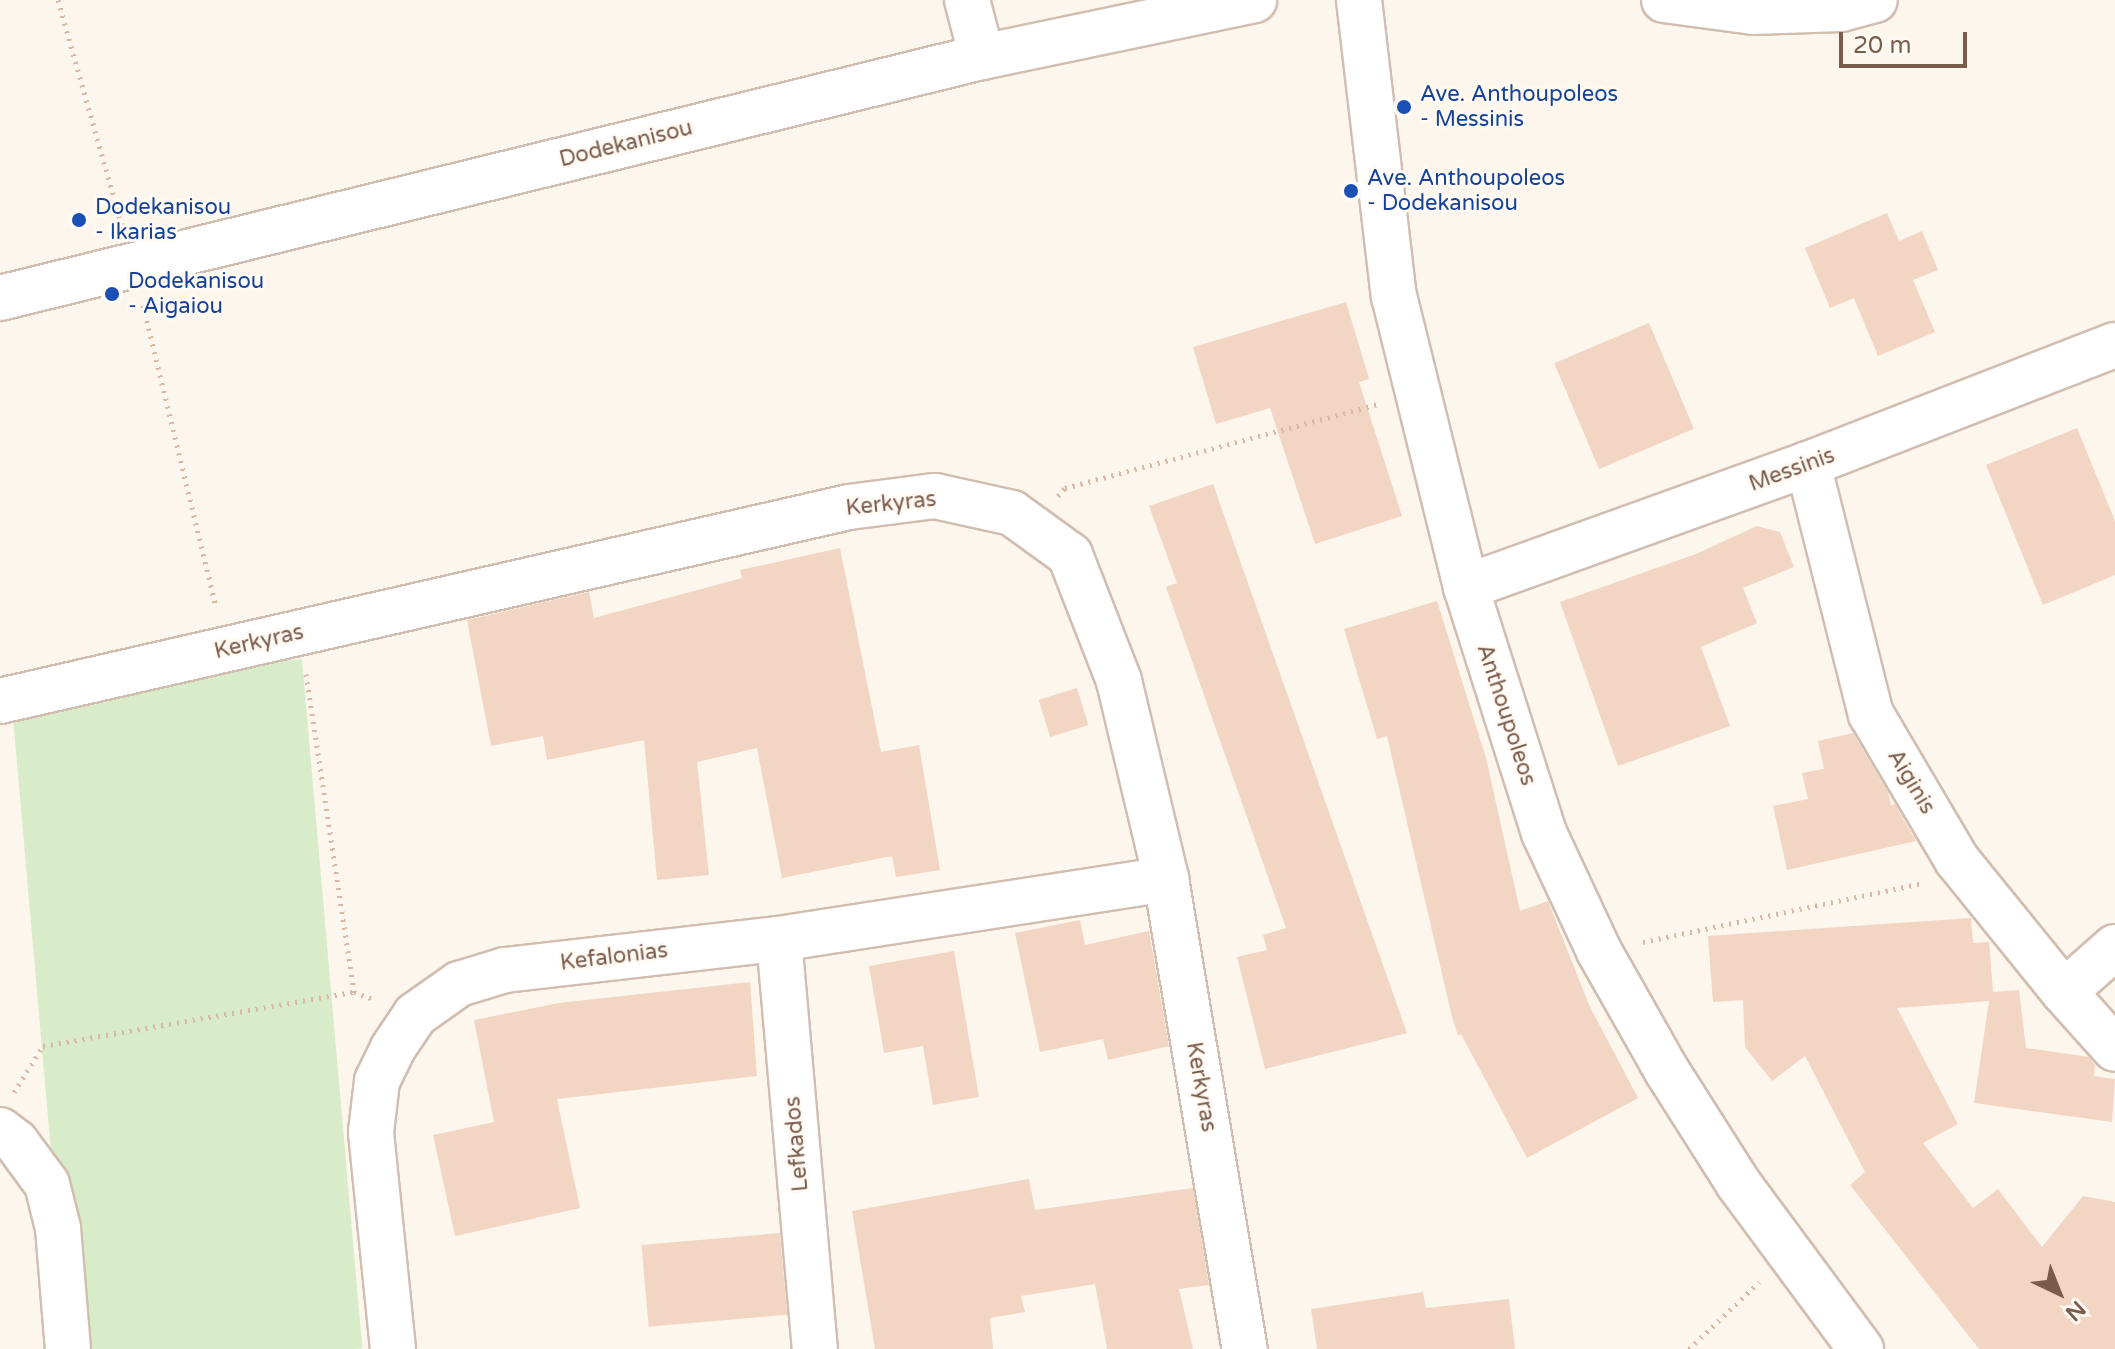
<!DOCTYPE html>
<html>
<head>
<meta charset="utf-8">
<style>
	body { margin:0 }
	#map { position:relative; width:2115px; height:1349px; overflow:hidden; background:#fdf6ec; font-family:"Varela Round",sans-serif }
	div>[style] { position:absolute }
	.green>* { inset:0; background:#d8ecc9; transform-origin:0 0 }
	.building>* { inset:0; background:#f3d5c3; transform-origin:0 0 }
	.path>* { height:5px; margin-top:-2.5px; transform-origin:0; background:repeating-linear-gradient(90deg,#d9b8a5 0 2px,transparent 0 8px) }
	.roads { filter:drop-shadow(2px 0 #d1beb0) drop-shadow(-2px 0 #d1beb0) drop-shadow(0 2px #d1beb0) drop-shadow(0 -2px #d1beb0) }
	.street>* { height:44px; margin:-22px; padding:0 22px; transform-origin:22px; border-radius:22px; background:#fff }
	.secondary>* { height:44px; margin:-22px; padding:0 22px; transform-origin:22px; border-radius:22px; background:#fff }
	.dots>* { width:22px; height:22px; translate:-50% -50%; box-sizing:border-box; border:4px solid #fffaf3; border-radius:50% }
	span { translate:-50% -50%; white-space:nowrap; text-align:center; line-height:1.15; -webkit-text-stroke:6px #fffaf3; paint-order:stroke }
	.transit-label { font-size:22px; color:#164399 }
	.left { translate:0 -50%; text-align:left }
	.street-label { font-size:22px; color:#7a5c4d }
	.north { position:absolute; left:2019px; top:1253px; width:80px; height:80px; -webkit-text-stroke:6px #fffaf3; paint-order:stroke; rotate:137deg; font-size:22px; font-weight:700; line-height:32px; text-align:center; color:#7a5c4d }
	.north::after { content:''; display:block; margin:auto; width:28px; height:36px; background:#7a5c4d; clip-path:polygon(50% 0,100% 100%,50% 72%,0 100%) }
	.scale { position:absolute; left:1839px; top:32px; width:128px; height:36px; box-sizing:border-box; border:4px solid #7a5c4d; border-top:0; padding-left:10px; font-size:24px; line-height:28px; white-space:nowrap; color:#7a5c4d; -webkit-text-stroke:6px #fffaf3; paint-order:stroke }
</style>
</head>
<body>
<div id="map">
	<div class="green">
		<i style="left:302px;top:659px;width:692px;height:293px;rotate:85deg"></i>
	</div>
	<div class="building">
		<i style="clip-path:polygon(1887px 213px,1899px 241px,1922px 231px,1938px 270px,1913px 280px,1935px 332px,1878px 356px,1854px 298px,1830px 308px,1805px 248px)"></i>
		<i style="clip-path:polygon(1346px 302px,1369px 379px,1359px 382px,1402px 516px,1315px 544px,1270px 408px,1216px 424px,1193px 347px)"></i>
		<i style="left:1649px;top:323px;width:115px;height:103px;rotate:67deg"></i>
		<i style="clip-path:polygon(2077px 428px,2115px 521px,2115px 575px,2043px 605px,1986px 465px)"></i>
		<i style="clip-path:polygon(1213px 484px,1407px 1033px,1265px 1069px,1237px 957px,1267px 950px,1263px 935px,1286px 928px,1166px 587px,1177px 583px,1149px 506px)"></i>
		<i style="clip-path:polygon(1757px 526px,1780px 532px,1794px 567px,1743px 588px,1757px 623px,1701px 647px,1730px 726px,1618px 766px,1560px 602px,1696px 554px)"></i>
		<i style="clip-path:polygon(840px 548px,881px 752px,919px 745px,940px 870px,896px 877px,892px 856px,782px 878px,757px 748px,697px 762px,709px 875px,657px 880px,644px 740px,547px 760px,543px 736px,491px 746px,467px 620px,589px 592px,594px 618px,742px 578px,740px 570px)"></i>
		<i style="clip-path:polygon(1437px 601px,1486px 758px,1520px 911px,1548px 901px,1589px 1005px,1638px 1098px,1527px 1158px,1461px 1034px,1458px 1036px,1452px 1017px,1387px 736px,1377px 739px,1344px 629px)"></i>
		<i style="left:1077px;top:688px;width:39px;height:40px;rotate:73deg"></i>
		<i style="clip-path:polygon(1853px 733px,1888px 792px,1891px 805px,1895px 804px,1916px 841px,1787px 870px,1773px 806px,1808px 799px,1802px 773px,1824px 769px,1818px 741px)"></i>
		<i style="clip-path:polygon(1971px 918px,1973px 943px,1989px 942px,1993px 992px,2019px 990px,2026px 1048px,2089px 1057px,2095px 1065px,2094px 1076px,2115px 1079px,2112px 1122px,1974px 1103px,1989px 1001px,1897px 1008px,1958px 1124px,1923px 1143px,1973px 1208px,1998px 1189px,2042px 1247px,2083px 1196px,2115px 1202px,2115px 1349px,1979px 1349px,1850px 1185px,1865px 1172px,1805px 1056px,1772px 1081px,1745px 1047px,1743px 1000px,1713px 1002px,1708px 936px)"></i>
		<i style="clip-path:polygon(1080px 920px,1085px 945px,1149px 931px,1169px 1046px,1108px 1060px,1103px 1039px,1040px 1052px,1015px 933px)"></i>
		<i style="clip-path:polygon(954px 951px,979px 1097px,933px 1105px,923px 1046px,884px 1053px,869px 966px)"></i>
		<i style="clip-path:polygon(750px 982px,757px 1076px,557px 1099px,580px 1208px,455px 1236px,433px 1135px,494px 1122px,474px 1020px,559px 1003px)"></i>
		<i style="clip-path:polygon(1029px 1179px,1035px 1210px,1193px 1188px,1209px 1285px,1179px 1289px,1193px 1349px,1107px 1349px,1095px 1284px,1021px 1296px,1025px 1312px,990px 1318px,993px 1349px,875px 1349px,852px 1211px)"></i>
		<i style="left:780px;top:1233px;width:82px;height:139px;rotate:85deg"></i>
		<i style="clip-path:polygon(1423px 1292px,1426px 1308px,1509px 1299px,1515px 1349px,1317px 1349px,1311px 1309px)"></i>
	</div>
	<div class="path">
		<i style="left:58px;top:0;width:235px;rotate:74.2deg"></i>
		<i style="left:143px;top:305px;width:310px;rotate:76.4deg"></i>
		<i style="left:1058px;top:496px;width:11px;rotate:-49deg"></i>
		<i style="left:1065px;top:488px;width:324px;rotate:-15deg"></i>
		<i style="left:306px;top:674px;width:322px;rotate:81.4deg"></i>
		<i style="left:1643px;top:942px;width:285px;rotate:-11.9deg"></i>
		<i style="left:14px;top:1092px;width:54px;rotate:-57.8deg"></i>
		<i style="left:43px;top:1046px;width:316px;rotate:-9.9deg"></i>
		<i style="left:354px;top:992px;width:20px;rotate:20deg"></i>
		<i style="left:1689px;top:1349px;width:97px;rotate:-43.7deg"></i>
	</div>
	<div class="roads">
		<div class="street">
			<i style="left:967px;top:0;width:59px;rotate:75.3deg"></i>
			<i style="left:1664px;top:0;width:90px;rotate:7.7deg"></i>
			<i style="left:1753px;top:12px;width:88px;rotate:-2deg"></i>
			<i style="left:1841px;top:9px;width:35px;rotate:-15deg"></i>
			<i style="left:0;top:298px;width:1011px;rotate:-13.79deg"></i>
			<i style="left:982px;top:57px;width:278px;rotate:-11.8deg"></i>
			<i style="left:1808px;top:464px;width:258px;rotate:75.9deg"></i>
			<i style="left:1871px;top:714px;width:169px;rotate:59.5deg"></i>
			<i style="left:1957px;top:860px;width:170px;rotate:51deg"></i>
			<i style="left:2064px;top:992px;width:76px;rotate:48.2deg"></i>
			<i style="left:1466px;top:587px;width:363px;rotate:-19.8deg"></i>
			<i style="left:1808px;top:464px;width:329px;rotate:-21.2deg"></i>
			<i style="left:0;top:701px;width:871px;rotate:-12.87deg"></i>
			<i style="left:849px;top:507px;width:87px;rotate:-7.3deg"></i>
			<i style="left:935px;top:496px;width:79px;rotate:12.4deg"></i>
			<i style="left:1012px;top:513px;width:72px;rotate:35.9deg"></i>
			<i style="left:1070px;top:555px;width:135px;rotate:68.7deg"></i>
			<i style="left:1119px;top:681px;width:204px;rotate:76.6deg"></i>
			<i style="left:1166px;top:879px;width:477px;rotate:80.5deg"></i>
			<i style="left:779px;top:939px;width:412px;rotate:85deg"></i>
			<i style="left:2064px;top:992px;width:68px;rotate:-41.4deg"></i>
			<i style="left:0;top:1130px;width:20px;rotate:37deg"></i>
			<i style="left:16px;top:1142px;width:52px;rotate:53.6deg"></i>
			<i style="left:47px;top:1184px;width:45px;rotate:76deg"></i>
			<i style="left:58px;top:1228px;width:121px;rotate:85.3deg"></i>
			<i style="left:393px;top:1349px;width:218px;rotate:-95.8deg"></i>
			<i style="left:371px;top:1132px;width:51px;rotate:-83.3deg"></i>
			<i style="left:377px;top:1081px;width:37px;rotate:-64deg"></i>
			<i style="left:393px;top:1048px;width:40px;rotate:-56deg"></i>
			<i style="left:415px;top:1015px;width:54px;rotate:-35.2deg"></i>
			<i style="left:459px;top:984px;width:48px;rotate:-16.9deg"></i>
			<i style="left:505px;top:970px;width:276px;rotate:-6.5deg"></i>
			<i style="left:779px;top:939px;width:392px;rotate:-8.8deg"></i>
		</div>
		<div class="secondary">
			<i style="left:1359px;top:0;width:298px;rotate:83.3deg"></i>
			<i style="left:1394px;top:296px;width:300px;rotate:76.1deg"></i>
			<i style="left:1466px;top:587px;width:258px;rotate:72.4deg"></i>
			<i style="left:1544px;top:833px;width:130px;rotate:65deg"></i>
			<i style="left:1599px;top:951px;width:138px;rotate:60.5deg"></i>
			<i style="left:1667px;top:1071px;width:133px;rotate:57.6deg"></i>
			<i style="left:1738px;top:1183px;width:207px;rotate:53.5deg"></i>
		</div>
	</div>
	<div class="dots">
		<i style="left:1404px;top:107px;background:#1a4fb4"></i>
		<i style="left:1351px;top:191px;background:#1a4fb4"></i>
		<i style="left:79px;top:220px;background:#1a4fb4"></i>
		<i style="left:112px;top:294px;background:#1a4fb4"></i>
	</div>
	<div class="transit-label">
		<span class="left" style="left:1420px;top:107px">Ave. Anthoupoleos<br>- Messinis</span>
		<span class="left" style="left:1367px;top:191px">Ave. Anthoupoleos<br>- Dodekanisou</span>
		<span class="left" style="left:95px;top:220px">Dodekanisou<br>- Ikarias</span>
		<span class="left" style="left:128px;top:294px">Dodekanisou<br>- Aigaiou</span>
	</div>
	<div class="street-label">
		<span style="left:626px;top:144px;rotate:-14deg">Dodekanisou</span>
		<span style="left:1792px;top:470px;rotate:-20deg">Messinis</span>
		<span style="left:891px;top:504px;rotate:-6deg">Kerkyras</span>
		<span style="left:259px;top:642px;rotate:-13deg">Kerkyras</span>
		<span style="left:1506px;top:715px;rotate:72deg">Anthoupoleos</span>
		<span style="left:1911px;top:782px;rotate:59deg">Aiginis</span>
		<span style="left:614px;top:957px;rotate:-7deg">Kefalonias</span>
		<span style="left:1201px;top:1087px;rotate:80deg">Kerkyras</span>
		<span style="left:797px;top:1144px;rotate:-95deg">Lefkados</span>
	</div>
	<div class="north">N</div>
	<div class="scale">20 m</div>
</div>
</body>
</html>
